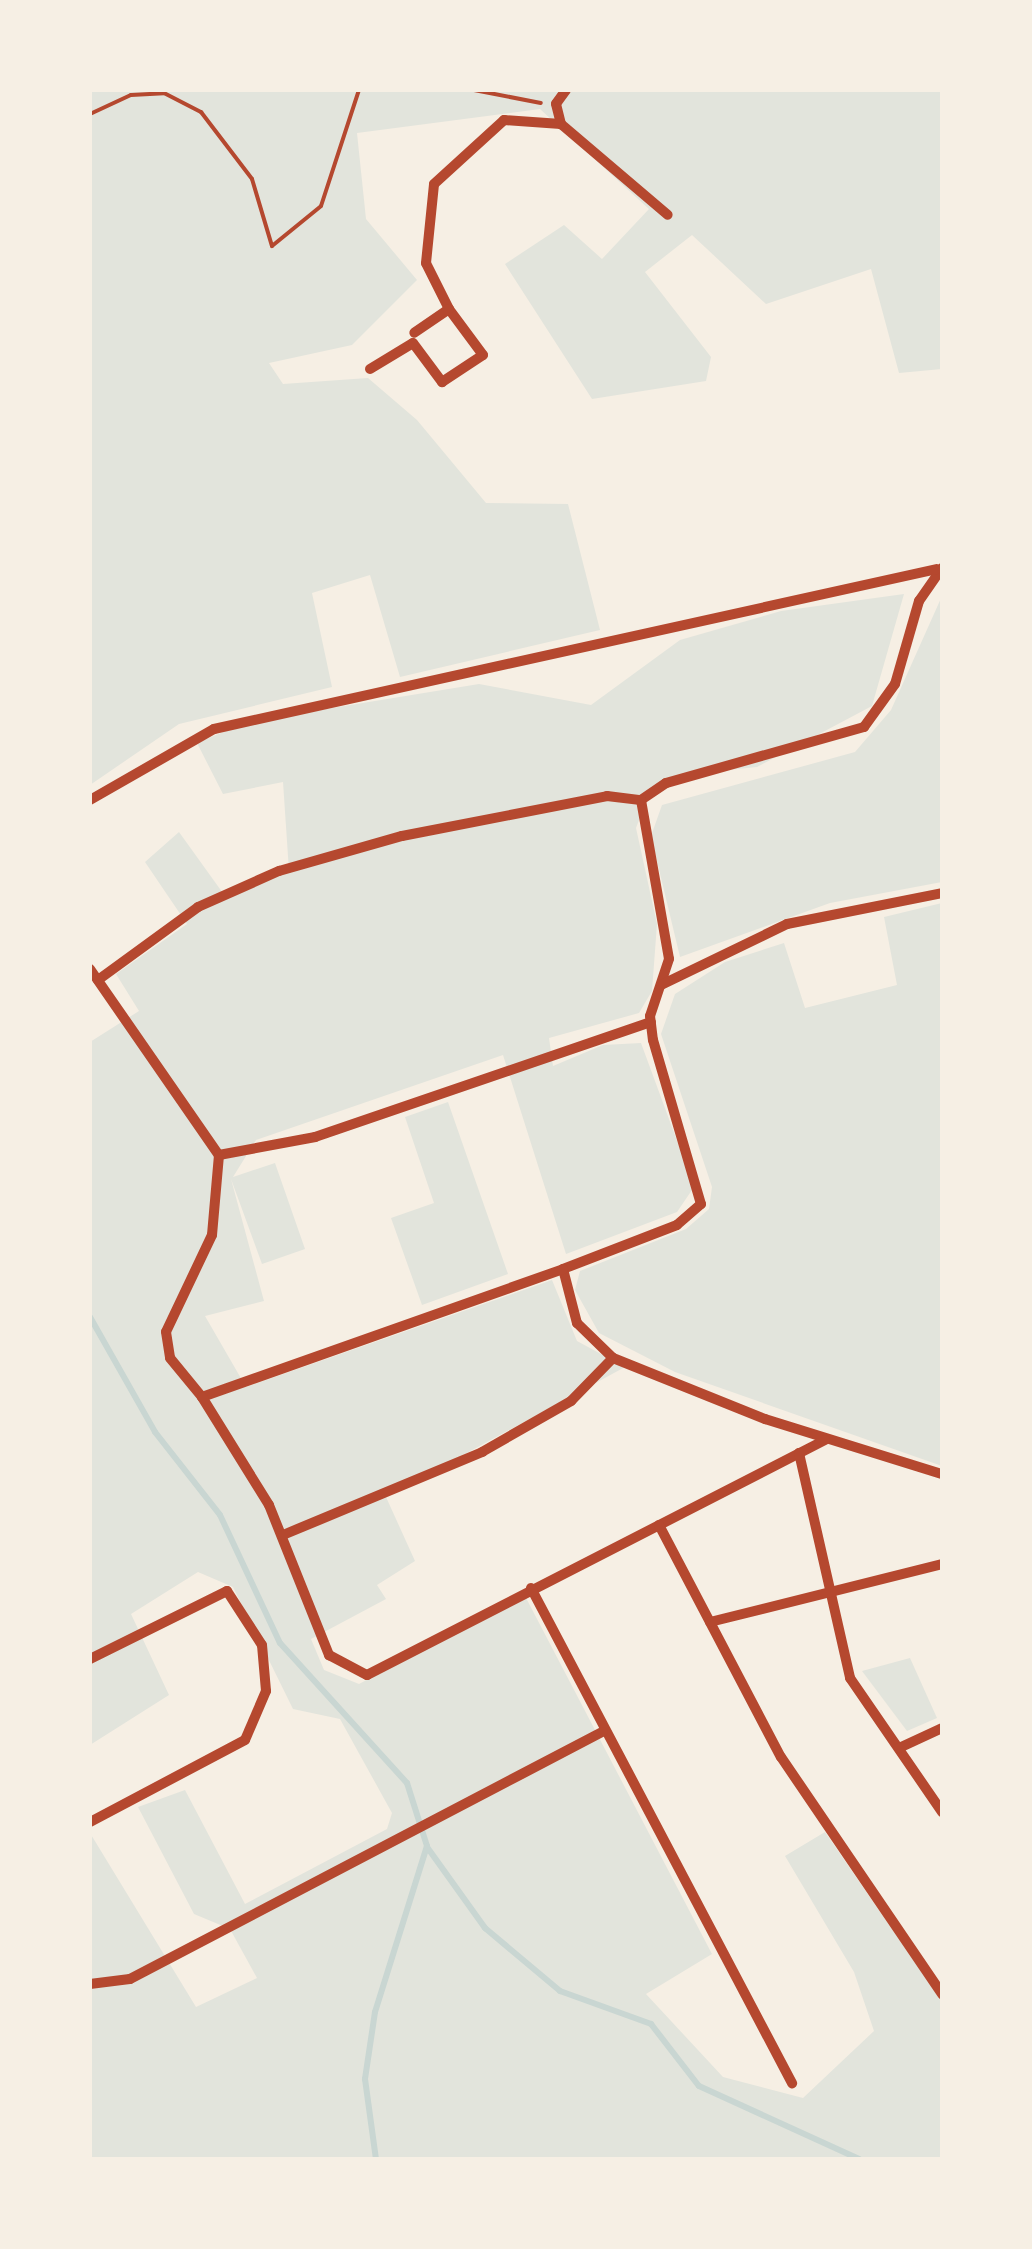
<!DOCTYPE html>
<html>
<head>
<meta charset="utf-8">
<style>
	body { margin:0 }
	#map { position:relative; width:1032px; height:2249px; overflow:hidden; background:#f6efe4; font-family:"Zilla Slab",serif }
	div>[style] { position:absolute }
	.green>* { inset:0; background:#e2e4dc }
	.stream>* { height:6px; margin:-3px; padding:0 3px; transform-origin:3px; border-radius:3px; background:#c9d6d2 }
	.path>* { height:4px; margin:-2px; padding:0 2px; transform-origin:2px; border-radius:2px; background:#b5482f }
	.minor>* { height:10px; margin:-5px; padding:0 5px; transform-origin:5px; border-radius:5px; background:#b5482f }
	span { translate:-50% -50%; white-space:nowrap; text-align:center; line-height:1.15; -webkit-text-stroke:9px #f6efe4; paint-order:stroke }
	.frame { position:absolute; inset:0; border:92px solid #f6efe4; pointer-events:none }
</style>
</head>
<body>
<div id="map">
	<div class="green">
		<i style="clip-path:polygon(90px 90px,942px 90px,942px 369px,899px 373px,871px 269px,766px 304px,692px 235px,645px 272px,711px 357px,706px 381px,592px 399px,505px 264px,564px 225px,602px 259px,649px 209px,540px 109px,357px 133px,366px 219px,417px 280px,352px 345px,269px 363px,283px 384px,368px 378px,417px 420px,486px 503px,568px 504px,600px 630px,400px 677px,370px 575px,312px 593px,332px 687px,179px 724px,90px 785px)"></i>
		<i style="clip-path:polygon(904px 594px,872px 706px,757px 767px,678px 775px,648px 796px,636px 828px,657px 924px,652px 991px,639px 1013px,549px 1038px,553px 1066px,603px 1045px,641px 1043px,694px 1187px,677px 1212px,566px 1254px,503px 1055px,256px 1140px,233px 1177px,275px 1163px,305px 1249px,262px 1264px,231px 1179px,264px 1301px,205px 1316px,246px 1387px,552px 1280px,577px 1341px,625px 1367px,386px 1497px,415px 1561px,377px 1585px,386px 1599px,311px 1639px,324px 1670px,359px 1684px,525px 1596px,712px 1954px,646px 1994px,723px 2077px,803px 2098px,874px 2031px,854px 1972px,785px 1856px,825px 1832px,942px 2002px,942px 2159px,90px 2159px,90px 1833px,196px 2007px,257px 1978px,230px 1929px,194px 1914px,138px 1807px,185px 1790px,245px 1904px,387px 1829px,392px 1813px,340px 1719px,293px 1709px,233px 1587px,198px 1572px,131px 1614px,169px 1695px,90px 1745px,90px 1042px,139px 1011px,116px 974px,187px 924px,145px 862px,179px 832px,225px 896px,289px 871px,283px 782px,223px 794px,197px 743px,247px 722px,479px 684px,591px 705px,680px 640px,781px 611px)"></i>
		<i style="clip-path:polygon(942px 596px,942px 882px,830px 903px,680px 957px,651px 836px,662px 805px,855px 752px,891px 710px)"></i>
		<i style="clip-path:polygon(942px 903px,942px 1466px,675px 1372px,599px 1333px,575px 1290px,580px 1271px,686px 1229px,709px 1209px,712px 1187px,661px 1034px,675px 994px,725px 962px,784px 943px,805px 1008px,897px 985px,884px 917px)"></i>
		<i style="clip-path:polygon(448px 1102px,508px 1274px,422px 1305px,391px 1218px,434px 1203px,405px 1117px)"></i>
		<i style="clip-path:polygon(910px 1658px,937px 1718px,907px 1731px,862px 1671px)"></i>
	</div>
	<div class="stream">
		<i style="left:90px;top:1317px;width:132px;rotate:60.5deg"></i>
		<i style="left:155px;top:1432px;width:105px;rotate:51.9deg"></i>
		<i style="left:220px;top:1515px;width:141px;rotate:64.9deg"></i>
		<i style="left:280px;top:1643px;width:189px;rotate:47.8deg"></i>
		<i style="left:407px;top:1783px;width:66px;rotate:72.4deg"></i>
		<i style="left:427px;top:1846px;width:174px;rotate:107.4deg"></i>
		<i style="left:375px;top:2012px;width:68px;rotate:98.5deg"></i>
		<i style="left:365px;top:2079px;width:81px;rotate:82.2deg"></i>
		<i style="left:427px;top:1847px;width:100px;rotate:54.4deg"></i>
		<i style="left:485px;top:1928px;width:98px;rotate:40deg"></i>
		<i style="left:560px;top:1991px;width:97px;rotate:19.9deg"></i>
		<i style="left:651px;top:2024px;width:78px;rotate:52.3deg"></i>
		<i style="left:699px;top:2086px;width:176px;rotate:24.5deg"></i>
	</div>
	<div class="path">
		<i style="left:474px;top:90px;width:68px;rotate:11deg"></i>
		<i style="left:90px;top:114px;width:45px;rotate:-24.9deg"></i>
		<i style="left:131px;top:95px;width:33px;rotate:-3deg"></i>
		<i style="left:164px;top:93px;width:42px;rotate:27.2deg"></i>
		<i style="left:201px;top:112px;width:84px;rotate:52.7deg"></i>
		<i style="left:252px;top:179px;width:70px;rotate:73.4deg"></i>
		<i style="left:272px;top:246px;width:63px;rotate:-39.2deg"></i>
		<i style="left:321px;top:206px;width:122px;rotate:-71.9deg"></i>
	</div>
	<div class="minor">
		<i style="left:566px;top:90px;width:17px;rotate:126deg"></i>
		<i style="left:556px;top:104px;width:21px;rotate:76deg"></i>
		<i style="left:561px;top:124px;width:140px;rotate:40.4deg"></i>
		<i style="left:449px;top:309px;width:51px;rotate:-116.6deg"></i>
		<i style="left:426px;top:263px;width:79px;rotate:-84.2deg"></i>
		<i style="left:434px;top:184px;width:95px;rotate:-42.4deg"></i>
		<i style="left:504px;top:120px;width:57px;rotate:4deg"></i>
		<i style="left:370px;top:369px;width:50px;rotate:-31.2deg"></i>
		<i style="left:413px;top:343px;width:49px;rotate:53.4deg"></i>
		<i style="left:442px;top:382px;width:49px;rotate:-33.4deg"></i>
		<i style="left:483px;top:355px;width:57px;rotate:-126.5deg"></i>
		<i style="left:449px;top:309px;width:42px;rotate:145.6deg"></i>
		<i style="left:942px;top:568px;width:40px;rotate:124.9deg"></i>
		<i style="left:919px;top:601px;width:86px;rotate:106.1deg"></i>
		<i style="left:895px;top:684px;width:53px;rotate:125.8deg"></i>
		<i style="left:864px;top:727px;width:206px;rotate:164.2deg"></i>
		<i style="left:666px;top:783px;width:30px;rotate:146deg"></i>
		<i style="left:641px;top:800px;width:161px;rotate:80deg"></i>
		<i style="left:669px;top:959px;width:60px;rotate:108.4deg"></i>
		<i style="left:650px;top:1016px;width:24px;rotate:83deg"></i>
		<i style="left:653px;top:1040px;width:171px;rotate:73.7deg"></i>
		<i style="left:701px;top:1204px;width:32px;rotate:139deg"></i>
		<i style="left:677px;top:1225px;width:122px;rotate:158.9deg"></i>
		<i style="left:563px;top:1269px;width:56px;rotate:75.5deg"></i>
		<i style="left:577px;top:1323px;width:50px;rotate:44.2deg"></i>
		<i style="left:613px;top:1358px;width:164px;rotate:21.9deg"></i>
		<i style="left:765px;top:1419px;width:185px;rotate:17.3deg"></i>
		<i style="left:90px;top:800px;width:143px;rotate:-29.8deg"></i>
		<i style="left:214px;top:729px;width:740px;rotate:-12.48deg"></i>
		<i style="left:90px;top:969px;width:226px;rotate:55.3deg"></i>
		<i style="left:219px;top:1155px;width:80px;rotate:95deg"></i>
		<i style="left:212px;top:1235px;width:107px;rotate:115.4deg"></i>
		<i style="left:166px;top:1332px;width:26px;rotate:81deg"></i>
		<i style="left:170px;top:1358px;width:50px;rotate:50.6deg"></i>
		<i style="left:202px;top:1397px;width:383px;rotate:-19.5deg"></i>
		<i style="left:98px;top:980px;width:124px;rotate:-36.1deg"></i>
		<i style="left:198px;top:907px;width:89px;rotate:-24deg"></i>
		<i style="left:279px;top:871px;width:128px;rotate:-15.9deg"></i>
		<i style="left:402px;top:836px;width:209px;rotate:-11deg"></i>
		<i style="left:607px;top:796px;width:34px;rotate:7deg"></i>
		<i style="left:661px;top:985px;width:140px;rotate:-25.8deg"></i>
		<i style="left:787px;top:924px;width:158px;rotate:-11.3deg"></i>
		<i style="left:219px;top:1155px;width:98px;rotate:-10.6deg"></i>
		<i style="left:315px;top:1137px;width:355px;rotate:-18.9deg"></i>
		<i style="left:202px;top:1397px;width:127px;rotate:58.2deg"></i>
		<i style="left:269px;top:1505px;width:162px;rotate:68.2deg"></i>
		<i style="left:329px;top:1655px;width:43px;rotate:27.8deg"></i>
		<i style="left:367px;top:1675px;width:515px;rotate:-27.16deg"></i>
		<i style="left:799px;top:1453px;width:231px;rotate:77.2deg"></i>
		<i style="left:850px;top:1678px;width:163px;rotate:55.5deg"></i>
		<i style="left:659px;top:1525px;width:262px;rotate:62.3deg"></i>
		<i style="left:781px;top:1757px;width:287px;rotate:55.8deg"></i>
		<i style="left:283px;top:1535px;width:216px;rotate:-22.6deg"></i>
		<i style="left:482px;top:1452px;width:103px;rotate:-29.8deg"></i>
		<i style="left:571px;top:1401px;width:60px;rotate:-45.7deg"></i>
		<i style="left:531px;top:1588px;width:560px;rotate:62.2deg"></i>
		<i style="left:710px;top:1622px;width:239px;rotate:-14deg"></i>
		<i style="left:90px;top:1659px;width:153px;rotate:-26.4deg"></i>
		<i style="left:227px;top:1591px;width:64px;rotate:57.1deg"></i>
		<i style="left:262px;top:1645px;width:46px;rotate:85deg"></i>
		<i style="left:266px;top:1691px;width:53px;rotate:113.2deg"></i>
		<i style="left:245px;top:1740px;width:175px;rotate:152.1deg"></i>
		<i style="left:899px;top:1748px;width:47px;rotate:-24.9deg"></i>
		<i style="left:90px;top:1984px;width:40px;rotate:-7.1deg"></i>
		<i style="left:130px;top:1979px;width:533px;rotate:-27.62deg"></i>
	</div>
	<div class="frame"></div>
</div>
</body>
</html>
